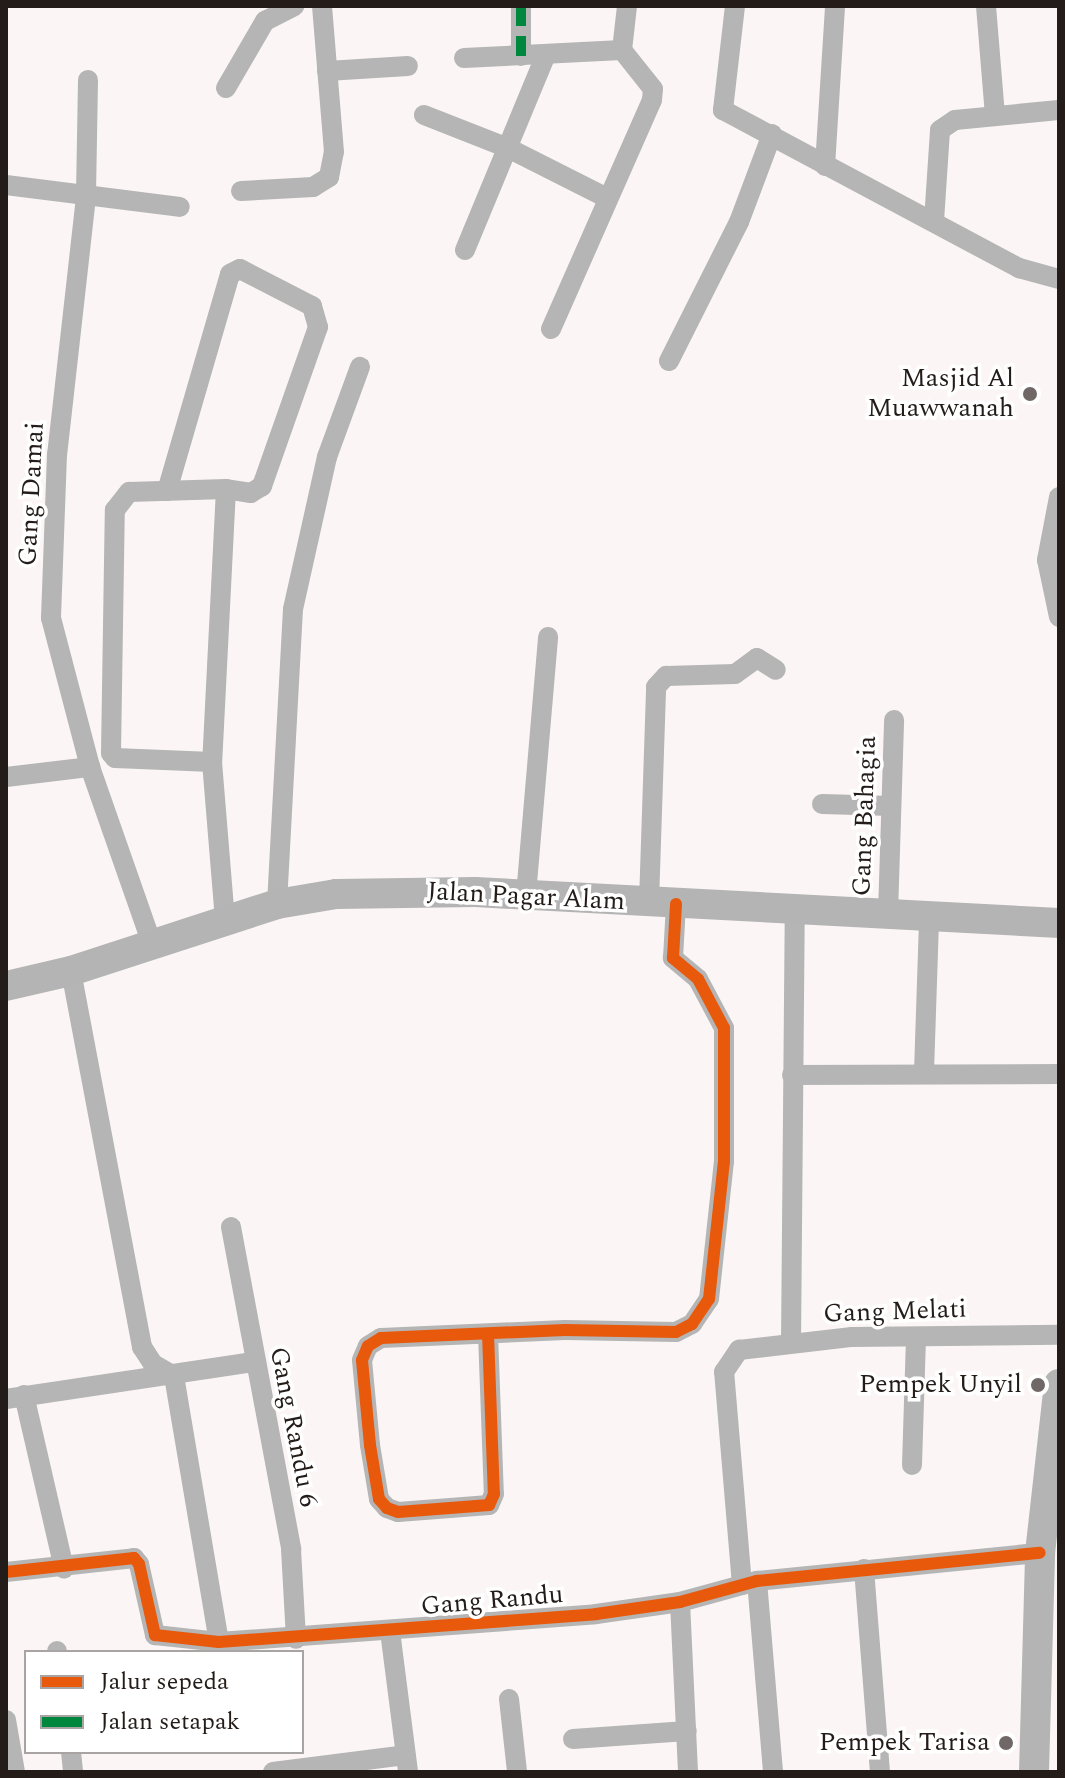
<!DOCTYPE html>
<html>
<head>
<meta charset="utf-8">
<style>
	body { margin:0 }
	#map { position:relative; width:1065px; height:1778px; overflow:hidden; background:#fbf6f5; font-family:Spectral,serif }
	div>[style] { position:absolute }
	.street>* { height:20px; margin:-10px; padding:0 10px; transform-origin:10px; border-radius:10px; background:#b4b5b4 }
	.secondary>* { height:30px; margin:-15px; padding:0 15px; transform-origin:15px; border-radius:15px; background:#b4b4b4 }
	.quiet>* { height:10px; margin-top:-5px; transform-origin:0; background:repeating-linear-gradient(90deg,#00873e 0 20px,transparent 0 30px) }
	.cycleway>* { height:12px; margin:-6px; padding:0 6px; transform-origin:6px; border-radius:6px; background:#e8590c }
	.dots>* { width:22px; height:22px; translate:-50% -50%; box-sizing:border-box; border:4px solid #fff; border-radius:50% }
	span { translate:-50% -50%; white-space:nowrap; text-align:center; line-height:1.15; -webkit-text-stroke:7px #fff; paint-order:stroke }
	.poi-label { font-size:26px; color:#231c19 }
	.right { translate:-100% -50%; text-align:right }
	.street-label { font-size:26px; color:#231c19 }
	.frame { position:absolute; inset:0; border:8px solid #231c19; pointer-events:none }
	.legend { position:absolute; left:24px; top:1650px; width:280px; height:104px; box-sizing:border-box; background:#fff; border:2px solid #a7a4a3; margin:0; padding:10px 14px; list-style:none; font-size:24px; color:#231c19 }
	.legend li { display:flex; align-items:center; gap:16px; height:40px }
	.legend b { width:40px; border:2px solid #a7a4a3 }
</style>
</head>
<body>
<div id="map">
	<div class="street">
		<i style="left:735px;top:6px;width:105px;rotate:96.6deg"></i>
		<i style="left:723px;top:110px;width:336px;rotate:28.1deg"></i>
		<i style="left:1019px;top:268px;width:41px;rotate:15.4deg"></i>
		<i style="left:986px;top:6px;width:109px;rotate:85.3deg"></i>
		<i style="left:521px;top:56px;width:50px;rotate:-90deg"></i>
		<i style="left:464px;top:58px;width:158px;rotate:-2.9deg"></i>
		<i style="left:327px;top:71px;width:81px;rotate:-3.5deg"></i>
		<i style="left:88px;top:80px;width:117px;rotate:91deg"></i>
		<i style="left:86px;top:197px;width:259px;rotate:96.4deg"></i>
		<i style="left:57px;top:454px;width:164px;rotate:92.1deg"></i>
		<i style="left:51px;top:618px;width:154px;rotate:75.3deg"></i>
		<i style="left:90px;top:767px;width:188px;rotate:70.7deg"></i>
		<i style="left:226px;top:88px;width:78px;rotate:-59.8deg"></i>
		<i style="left:265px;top:21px;width:33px;rotate:-27deg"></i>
		<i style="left:424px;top:115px;width:90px;rotate:21.4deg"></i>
		<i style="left:508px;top:148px;width:111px;rotate:26.8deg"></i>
		<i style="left:825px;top:166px;width:160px;rotate:-86.4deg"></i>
		<i style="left:6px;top:185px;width:175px;rotate:7.2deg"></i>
		<i style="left:241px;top:191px;width:72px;rotate:-3.2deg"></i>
		<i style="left:313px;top:187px;width:19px;rotate:-32deg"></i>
		<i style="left:329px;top:177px;width:25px;rotate:-79deg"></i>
		<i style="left:334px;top:152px;width:146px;rotate:-94.7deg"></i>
		<i style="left:934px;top:221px;width:91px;rotate:-86.2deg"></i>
		<i style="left:940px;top:130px;width:18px;rotate:-34deg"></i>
		<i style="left:955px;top:120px;width:104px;rotate:-5.5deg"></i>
		<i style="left:465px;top:250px;width:212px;rotate:-67.5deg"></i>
		<i style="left:551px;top:329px;width:250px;rotate:-66.2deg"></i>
		<i style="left:652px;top:100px;width:11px;rotate:-85deg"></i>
		<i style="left:653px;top:89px;width:50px;rotate:-128.5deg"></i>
		<i style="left:622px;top:50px;width:44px;rotate:-83.5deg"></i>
		<i style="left:669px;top:361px;width:156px;rotate:-63.3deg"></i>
		<i style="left:739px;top:222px;width:94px;rotate:-69.4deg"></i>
		<i style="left:167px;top:491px;width:226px;rotate:-73.8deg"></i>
		<i style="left:230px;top:274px;width:11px;rotate:-27deg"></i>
		<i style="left:240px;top:269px;width:81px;rotate:27.2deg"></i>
		<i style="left:312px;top:306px;width:22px;rotate:74deg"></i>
		<i style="left:318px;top:327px;width:169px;rotate:109.4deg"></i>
		<i style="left:262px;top:486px;width:13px;rotate:148deg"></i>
		<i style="left:251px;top:493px;width:25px;rotate:-171deg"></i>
		<i style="left:1059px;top:497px;width:64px;rotate:100.8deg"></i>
		<i style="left:1047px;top:560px;width:58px;rotate:78.1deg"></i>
		<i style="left:212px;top:762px;width:97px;rotate:-177.6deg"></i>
		<i style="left:115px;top:758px;width:6px;rotate:-129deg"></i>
		<i style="left:111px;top:753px;width:243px;rotate:-89.1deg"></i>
		<i style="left:115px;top:510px;width:23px;rotate:-52deg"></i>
		<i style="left:129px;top:492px;width:97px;rotate:-1.8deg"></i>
		<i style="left:226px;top:489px;width:273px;rotate:92.9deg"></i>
		<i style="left:212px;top:762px;width:160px;rotate:85.3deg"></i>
		<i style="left:6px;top:777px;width:85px;rotate:-6.8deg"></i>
		<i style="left:822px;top:804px;width:69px;rotate:1.7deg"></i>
		<i style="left:526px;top:895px;width:259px;rotate:-85.1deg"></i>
		<i style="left:649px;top:902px;width:215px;rotate:-88.1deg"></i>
		<i style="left:656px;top:687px;width:15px;rotate:-48deg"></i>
		<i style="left:666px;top:676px;width:69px;rotate:-1.7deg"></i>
		<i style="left:735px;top:674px;width:27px;rotate:-36deg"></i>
		<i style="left:757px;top:658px;width:22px;rotate:32deg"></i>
		<i style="left:277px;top:904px;width:295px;rotate:-86.9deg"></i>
		<i style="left:293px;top:609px;width:156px;rotate:-77.4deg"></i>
		<i style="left:327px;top:457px;width:96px;rotate:-69.9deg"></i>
		<i style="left:888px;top:914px;width:194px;rotate:-88.2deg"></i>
		<i style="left:71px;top:971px;width:383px;rotate:79.3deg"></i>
		<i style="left:142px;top:1347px;width:20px;rotate:57deg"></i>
		<i style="left:153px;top:1364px;width:24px;rotate:30deg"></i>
		<i style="left:924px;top:1072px;width:154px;rotate:-88.1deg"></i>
		<i style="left:792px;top:1075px;width:267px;rotate:-0.2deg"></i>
		<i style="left:231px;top:1227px;width:328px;rotate:79.4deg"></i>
		<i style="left:291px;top:1549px;width:90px;rotate:86.8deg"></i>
		<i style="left:488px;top:1334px;width:160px;rotate:87.9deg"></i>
		<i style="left:494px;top:1494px;width:12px;rotate:114deg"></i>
		<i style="left:489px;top:1505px;width:91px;rotate:175.6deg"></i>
		<i style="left:398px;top:1512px;width:12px;rotate:-160deg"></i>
		<i style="left:387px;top:1508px;width:12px;rotate:-132deg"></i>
		<i style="left:379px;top:1499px;width:55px;rotate:-99.5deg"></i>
		<i style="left:370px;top:1445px;width:85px;rotate:-95.4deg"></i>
		<i style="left:362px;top:1360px;width:15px;rotate:-67deg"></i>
		<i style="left:368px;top:1346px;width:15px;rotate:-32deg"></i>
		<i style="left:381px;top:1338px;width:184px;rotate:-2.5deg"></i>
		<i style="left:565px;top:1330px;width:111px;rotate:1deg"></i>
		<i style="left:676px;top:1332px;width:18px;rotate:-27deg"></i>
		<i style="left:692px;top:1324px;width:30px;rotate:-56deg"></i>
		<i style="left:709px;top:1299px;width:139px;rotate:-83.8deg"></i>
		<i style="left:724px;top:1161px;width:133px;rotate:-90deg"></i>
		<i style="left:724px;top:1028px;width:55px;rotate:-118deg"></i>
		<i style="left:698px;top:979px;width:33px;rotate:-140deg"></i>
		<i style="left:673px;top:958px;width:54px;rotate:-86.8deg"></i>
		<i style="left:791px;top:1343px;width:432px;rotate:-89.5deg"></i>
		<i style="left:174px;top:1376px;width:270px;rotate:80.4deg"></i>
		<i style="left:24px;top:1395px;width:178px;rotate:77deg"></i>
		<i style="left:6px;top:1399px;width:252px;rotate:-8.5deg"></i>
		<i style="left:912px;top:1465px;width:128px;rotate:-88.2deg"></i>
		<i style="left:864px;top:1569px;width:204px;rotate:85.5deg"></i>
		<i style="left:6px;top:1572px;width:129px;rotate:-6.2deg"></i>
		<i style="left:134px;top:1558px;width:8px;rotate:50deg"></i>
		<i style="left:139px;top:1564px;width:73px;rotate:77.3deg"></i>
		<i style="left:155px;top:1635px;width:64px;rotate:6.2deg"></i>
		<i style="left:219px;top:1642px;width:378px;rotate:-4.2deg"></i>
		<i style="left:596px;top:1614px;width:85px;rotate:-8.1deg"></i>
		<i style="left:680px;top:1602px;width:80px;rotate:-15.3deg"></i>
		<i style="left:757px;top:1581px;width:284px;rotate:-5.7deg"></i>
		<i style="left:757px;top:1581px;width:192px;rotate:85.2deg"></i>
		<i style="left:742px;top:1585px;width:214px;rotate:-94.8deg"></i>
		<i style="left:724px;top:1372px;width:27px;rotate:-56deg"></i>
		<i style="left:739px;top:1350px;width:114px;rotate:-6.6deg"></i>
		<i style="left:852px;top:1337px;width:207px;rotate:-0.6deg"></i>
		<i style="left:680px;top:1602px;width:170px;rotate:87.3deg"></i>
		<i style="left:390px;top:1631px;width:142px;rotate:82.7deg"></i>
		<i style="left:57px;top:1651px;width:1px;rotate:90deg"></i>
		<i style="left:509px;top:1699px;width:73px;rotate:83.7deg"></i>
		<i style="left:6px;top:1720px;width:53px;rotate:80.2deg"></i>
		<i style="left:573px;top:1739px;width:114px;rotate:-4deg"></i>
		<i style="left:71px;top:1752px;width:20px;rotate:84deg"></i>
		<i style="left:273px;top:1772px;width:133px;rotate:-7.3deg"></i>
	</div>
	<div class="secondary">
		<i style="left:6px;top:986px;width:67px;rotate:-13deg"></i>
		<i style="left:71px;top:971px;width:217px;rotate:-18deg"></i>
		<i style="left:277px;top:904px;width:60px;rotate:-9.6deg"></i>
		<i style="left:336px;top:894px;width:139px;rotate:-0.8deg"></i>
		<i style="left:475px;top:892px;width:585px;rotate:3.04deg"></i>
		<i style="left:1034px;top:1772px;width:219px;rotate:-88.4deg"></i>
		<i style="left:1040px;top:1553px;width:170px;rotate:-83.6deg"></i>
	</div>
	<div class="quiet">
		<i style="left:521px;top:56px;width:50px;rotate:-90deg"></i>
	</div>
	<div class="cycleway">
		<i style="left:488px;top:1334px;width:160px;rotate:87.9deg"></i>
		<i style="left:494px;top:1494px;width:12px;rotate:114deg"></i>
		<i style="left:489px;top:1505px;width:91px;rotate:175.6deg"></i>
		<i style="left:398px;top:1512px;width:12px;rotate:-160deg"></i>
		<i style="left:387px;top:1508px;width:12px;rotate:-132deg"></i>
		<i style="left:379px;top:1499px;width:55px;rotate:-99.5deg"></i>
		<i style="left:370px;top:1445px;width:85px;rotate:-95.4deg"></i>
		<i style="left:362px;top:1360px;width:15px;rotate:-67deg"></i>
		<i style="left:368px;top:1346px;width:15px;rotate:-32deg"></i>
		<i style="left:381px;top:1338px;width:184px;rotate:-2.5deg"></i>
		<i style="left:565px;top:1330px;width:111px;rotate:1deg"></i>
		<i style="left:676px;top:1332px;width:18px;rotate:-27deg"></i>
		<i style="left:692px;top:1324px;width:30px;rotate:-56deg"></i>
		<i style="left:709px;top:1299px;width:139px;rotate:-83.8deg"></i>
		<i style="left:724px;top:1161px;width:133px;rotate:-90deg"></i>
		<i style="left:724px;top:1028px;width:55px;rotate:-118deg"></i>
		<i style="left:698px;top:979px;width:33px;rotate:-140deg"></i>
		<i style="left:673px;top:958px;width:54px;rotate:-86.8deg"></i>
		<i style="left:6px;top:1572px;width:129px;rotate:-6.2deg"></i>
		<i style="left:134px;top:1558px;width:8px;rotate:50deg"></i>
		<i style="left:139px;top:1564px;width:73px;rotate:77.3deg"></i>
		<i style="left:155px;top:1635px;width:64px;rotate:6.2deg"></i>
		<i style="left:219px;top:1642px;width:378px;rotate:-4.2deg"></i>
		<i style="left:596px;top:1614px;width:85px;rotate:-8.1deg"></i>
		<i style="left:680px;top:1602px;width:80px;rotate:-15.3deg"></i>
		<i style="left:757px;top:1581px;width:284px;rotate:-5.7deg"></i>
	</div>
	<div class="dots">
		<i style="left:1030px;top:394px;background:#6f6866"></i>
		<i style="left:1038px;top:1385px;background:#6f6866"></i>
		<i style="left:1006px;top:1743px;background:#6f6866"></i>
	</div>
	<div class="poi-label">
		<span class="right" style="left:1014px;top:394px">Masjid Al<br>Muawwanah</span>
		<span class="right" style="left:1022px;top:1385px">Pempek Unyil</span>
		<span class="right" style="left:990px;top:1743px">Pempek Tarisa</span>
	</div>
	<div class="street-label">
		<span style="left:32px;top:494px;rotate:-87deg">Gang Damai</span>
		<span style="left:865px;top:816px;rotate:-88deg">Gang Bahagia</span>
		<span style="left:526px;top:897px;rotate:3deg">Jalan Pagar Alam</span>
		<span style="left:895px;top:1312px;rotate:-2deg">Gang Melati</span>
		<span style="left:293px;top:1427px;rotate:79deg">Gang Randu 6</span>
		<span style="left:492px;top:1601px;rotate:-5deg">Gang Randu</span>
	</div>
	<div class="frame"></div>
	<ul class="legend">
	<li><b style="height:10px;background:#e8590c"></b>Jalur sepeda</li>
	<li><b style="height:10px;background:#00873e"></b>Jalan setapak</li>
	</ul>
</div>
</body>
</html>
